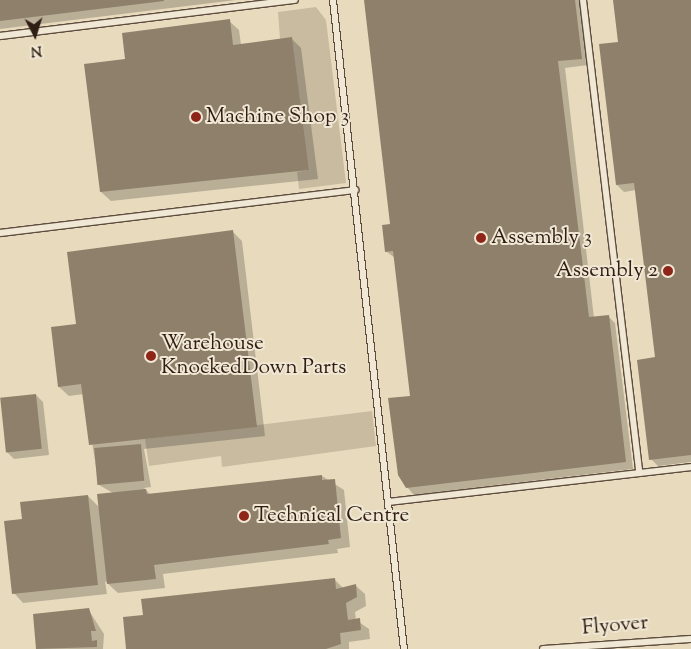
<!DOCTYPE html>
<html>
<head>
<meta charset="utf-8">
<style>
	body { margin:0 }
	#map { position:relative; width:691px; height:649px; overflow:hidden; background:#e8dbbd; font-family:"Sorts Mill Goudy",serif }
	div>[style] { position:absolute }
	.green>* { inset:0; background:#c9bba0 }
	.shadow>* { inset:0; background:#0003 }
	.building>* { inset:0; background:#8f806b; transform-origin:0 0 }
	.roads { filter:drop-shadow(1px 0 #5d4c3e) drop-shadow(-1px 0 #5d4c3e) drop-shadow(0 1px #5d4c3e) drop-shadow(0 -1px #5d4c3e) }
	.lane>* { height:6px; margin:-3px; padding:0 3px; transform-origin:3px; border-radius:3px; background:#f0e8d4 }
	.dots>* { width:14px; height:14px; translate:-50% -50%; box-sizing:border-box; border:2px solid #f0e8d4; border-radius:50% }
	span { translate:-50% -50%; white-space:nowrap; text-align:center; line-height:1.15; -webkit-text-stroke:4px #f0e8d4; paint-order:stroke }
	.poi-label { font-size:21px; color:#2f1d13 }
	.left { translate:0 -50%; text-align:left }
	.right { translate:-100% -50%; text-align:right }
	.street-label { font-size:21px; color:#2f1d13 }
	.north { position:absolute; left:10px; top:10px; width:50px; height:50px; -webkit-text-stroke:4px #f0e8d4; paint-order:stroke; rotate:175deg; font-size:14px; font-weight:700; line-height:20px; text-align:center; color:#2f1d13 }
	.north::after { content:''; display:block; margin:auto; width:18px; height:22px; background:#2f1d13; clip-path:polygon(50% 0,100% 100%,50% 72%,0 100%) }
</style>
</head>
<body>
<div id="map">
	<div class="green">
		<i style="clip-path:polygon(316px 7px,326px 20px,346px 183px,299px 189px,297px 172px,309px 170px,292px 38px,280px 39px,278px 12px)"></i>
		<i style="clip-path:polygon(372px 411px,376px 446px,222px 467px,221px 456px,149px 466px,145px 439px)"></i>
	</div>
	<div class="shadow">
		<i style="clip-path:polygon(0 0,236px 0,0 29px)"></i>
		<i style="clip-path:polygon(365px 0,581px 0,588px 65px,565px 68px,594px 318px,608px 316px,615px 323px,633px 469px,414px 495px,407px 487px,412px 397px,395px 258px,387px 252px,391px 225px)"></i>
		<i style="clip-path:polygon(614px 0,691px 0,691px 462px,658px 466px,651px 459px,656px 358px,636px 190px,624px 192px,617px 185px,619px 43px)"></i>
		<i style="clip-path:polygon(229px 21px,239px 30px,241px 45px,292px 39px,301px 48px,318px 179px,111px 201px,101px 192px,85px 65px,127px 60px)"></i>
		<i style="clip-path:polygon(232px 231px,242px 241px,265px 436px,144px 449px,151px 487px,144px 488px,151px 495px,322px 476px,344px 490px,350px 547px,337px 549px,338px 553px,163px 574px,165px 588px,118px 593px,105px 581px,107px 594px,23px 603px,14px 593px,24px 520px,88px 496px,100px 508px,113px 493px,99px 485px,84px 394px,69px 396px,59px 387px,53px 328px,78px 325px)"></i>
		<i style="clip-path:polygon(36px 395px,43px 402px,49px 455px,14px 459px,7px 452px)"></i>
		<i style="clip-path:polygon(335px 580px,343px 588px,355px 585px,365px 594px,366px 606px,355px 612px,356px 620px,369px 629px,370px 639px,349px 642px,349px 649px,127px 649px,144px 616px)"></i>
		<i style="clip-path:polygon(88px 609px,104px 634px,103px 649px,38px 649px,34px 615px)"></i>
	</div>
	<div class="building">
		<i style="clip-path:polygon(0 0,164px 0,164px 1px,0 21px)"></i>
		<i style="clip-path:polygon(364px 0,575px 0,582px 59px,558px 61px,589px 317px,609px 315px,626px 462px,406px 488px,398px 475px,388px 398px,410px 396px,393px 251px,385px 252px,382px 225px,390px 224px)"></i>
		<i style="clip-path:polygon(613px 0,691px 0,691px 455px,649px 460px,637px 360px,655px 357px,634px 183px,616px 185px,599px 44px,618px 42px)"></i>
		<i style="clip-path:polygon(230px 19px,233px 45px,292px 37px,309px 170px,100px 192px,84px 64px,125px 59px,122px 33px)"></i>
		<i style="clip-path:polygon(233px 230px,257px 427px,89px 445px,81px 384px,58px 387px,51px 327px,76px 324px,67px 252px)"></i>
		<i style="left:36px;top:394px;width:55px;height:36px;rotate:84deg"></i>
		<i style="left:141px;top:444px;width:37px;height:47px;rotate:85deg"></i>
		<i style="clip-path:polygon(322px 475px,322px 480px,335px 479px,341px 538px,328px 540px,329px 544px,154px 565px,156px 579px,107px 584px,97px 494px,146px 489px,147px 494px)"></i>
		<i style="clip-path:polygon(88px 495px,98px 585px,12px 594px,4px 521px,22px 519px,20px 502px)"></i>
		<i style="clip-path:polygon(335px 578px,336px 589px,356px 584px,357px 597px,346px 603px,348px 620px,360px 618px,361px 630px,340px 633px,341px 644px,326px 649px,126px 649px,123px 617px,143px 615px,141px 599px)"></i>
		<i style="clip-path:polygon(89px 608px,96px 631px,91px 631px,92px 641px,97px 640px,97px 647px,36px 649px,33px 614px)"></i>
	</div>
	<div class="roads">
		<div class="lane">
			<i style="left:333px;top:0;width:653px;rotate:83.76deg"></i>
			<i style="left:583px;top:0;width:476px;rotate:83.2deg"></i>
			<i style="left:0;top:36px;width:297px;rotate:-7deg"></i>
			<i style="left:0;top:233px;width:358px;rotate:-6.9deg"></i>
			<i style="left:389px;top:502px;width:304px;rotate:-6.6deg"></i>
			<i style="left:543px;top:649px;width:148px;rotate:-3.9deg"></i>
		</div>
	</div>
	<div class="dots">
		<i style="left:196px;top:117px;background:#8f2418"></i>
		<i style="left:481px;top:238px;background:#8f2418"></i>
		<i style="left:668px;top:271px;background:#8f2418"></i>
		<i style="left:151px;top:356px;background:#8f2418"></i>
		<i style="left:244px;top:516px;background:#8f2418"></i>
	</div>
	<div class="poi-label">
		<span class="left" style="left:206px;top:117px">Machine Shop 3</span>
		<span class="left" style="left:491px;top:238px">Assembly 3</span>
		<span class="right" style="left:658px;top:271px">Assembly 2</span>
		<span class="left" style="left:161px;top:356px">Warehouse<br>KnockedDown Parts</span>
		<span class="left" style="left:254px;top:516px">Technical Centre</span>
	</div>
	<div class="street-label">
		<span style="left:615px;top:626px;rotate:-5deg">Flyover</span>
	</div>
	<div class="north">N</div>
</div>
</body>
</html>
